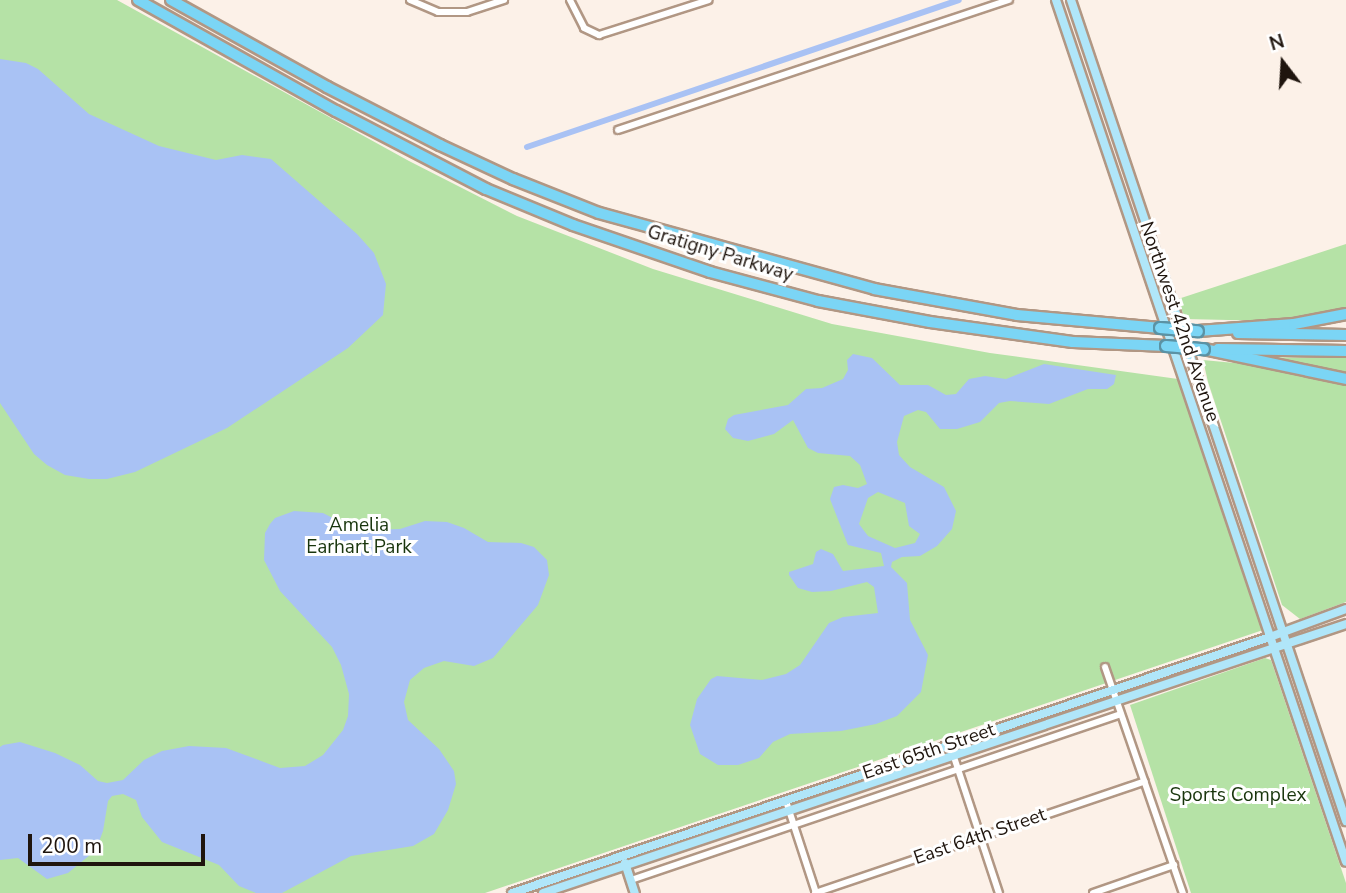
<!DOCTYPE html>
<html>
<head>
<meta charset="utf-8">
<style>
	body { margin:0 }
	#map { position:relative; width:1346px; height:893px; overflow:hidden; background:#fcf1e8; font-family:"Nunito Sans",sans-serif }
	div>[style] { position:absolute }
	.green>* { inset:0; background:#b5e2a6 }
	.water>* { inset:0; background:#a9c2f4 }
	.canal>* { height:6px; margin:-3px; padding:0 3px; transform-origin:3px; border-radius:3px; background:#a9c2f4 }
	.roads { filter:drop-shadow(2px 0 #b19784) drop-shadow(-2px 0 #b19784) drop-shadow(0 2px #b19784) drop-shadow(0 -2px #b19784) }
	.minor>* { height:6px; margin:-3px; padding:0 3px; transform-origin:3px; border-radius:3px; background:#fff }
	.major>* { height:8px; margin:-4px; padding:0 4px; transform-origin:4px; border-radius:4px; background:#b0e6f9 }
	.highway>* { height:10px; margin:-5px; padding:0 5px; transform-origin:5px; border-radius:5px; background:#7bd5f5 }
	.bridges { filter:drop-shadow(2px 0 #5b92a4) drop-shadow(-2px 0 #5b92a4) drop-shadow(0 2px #5b92a4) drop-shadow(0 -2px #5b92a4) }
	.highway-bridge>* { height:10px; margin:-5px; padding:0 5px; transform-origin:5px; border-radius:5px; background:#7bd5f5 }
	span { translate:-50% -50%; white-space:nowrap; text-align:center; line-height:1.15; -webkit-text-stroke:6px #fff; paint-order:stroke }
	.street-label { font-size:19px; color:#1f150e }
	.park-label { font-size:19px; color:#18350c }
	.north { position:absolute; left:1248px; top:28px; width:70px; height:70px; -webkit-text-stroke:5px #fff; paint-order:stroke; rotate:343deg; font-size:19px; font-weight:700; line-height:28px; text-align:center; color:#1f150e }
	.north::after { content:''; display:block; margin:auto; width:24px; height:32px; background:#1f150e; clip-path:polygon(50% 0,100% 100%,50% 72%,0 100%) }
	.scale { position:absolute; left:28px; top:834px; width:177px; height:32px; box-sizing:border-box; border:4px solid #1f150e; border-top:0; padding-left:9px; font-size:21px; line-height:24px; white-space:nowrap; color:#1f150e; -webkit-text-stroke:5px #fff; paint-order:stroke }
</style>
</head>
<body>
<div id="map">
	<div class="green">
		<i style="clip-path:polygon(0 0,117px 0,409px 161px,517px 216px,653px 269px,832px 324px,990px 353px,1178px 379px,1263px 630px,485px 893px,0 893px)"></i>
		<i style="clip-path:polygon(1346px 244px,1346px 309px,1272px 321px,1185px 319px,1178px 299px)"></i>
		<i style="clip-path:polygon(1259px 357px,1346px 358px,1346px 376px)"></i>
		<i style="clip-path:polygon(1203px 360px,1256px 365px,1346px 382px,1346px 602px,1300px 619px,1282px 605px,1208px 382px)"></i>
		<i style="clip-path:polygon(1265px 658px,1271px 660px,1346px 883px,1346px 893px,1191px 893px,1130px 705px)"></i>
	</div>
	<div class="water">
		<i style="clip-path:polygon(0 59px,26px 63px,38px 69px,89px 114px,159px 146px,216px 160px,242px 155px,271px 159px,357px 234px,374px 253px,386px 284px,383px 315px,348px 348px,227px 428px,135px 472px,107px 479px,89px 479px,65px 475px,47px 465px,34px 454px,0 403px)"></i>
		<i style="clip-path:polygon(evenodd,853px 354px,872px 358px,900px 385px,928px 385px,946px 395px,956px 394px,969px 379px,985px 376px,1006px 379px,1044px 364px,1116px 375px,1114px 384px,1107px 389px,1088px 389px,1049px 404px,1010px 401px,999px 403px,980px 422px,957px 429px,940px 429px,926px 412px,918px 410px,904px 416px,897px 442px,899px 455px,910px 467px,944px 487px,956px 511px,952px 529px,937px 546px,920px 556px,902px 557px,892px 562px,891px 567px,907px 583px,910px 620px,928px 655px,921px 692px,897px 716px,876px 724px,841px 731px,790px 734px,773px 742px,759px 758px,738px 765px,718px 765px,700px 754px,690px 725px,697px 699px,711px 679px,717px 676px,762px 680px,786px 674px,800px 665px,829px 623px,843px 617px,878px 613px,874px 587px,867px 582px,831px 591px,812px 592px,798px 588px,789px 575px,789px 572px,813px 564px,816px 552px,821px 549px,833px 554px,843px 571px,884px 566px,881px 553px,848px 545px,830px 499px,834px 487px,843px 485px,858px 488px,867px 484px,860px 465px,850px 456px,818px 453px,808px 448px,793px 420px,774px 434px,748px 441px,733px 438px,725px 429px,728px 419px,734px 415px,788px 405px,806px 389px,822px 388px,843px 379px,848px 370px,847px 360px,853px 354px,878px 492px,905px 503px,909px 526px,920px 534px,915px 543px,895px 548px,868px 536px,859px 524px,868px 498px,878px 492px)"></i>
		<i style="clip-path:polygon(294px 511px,323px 513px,354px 529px,366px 530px,400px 529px,425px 521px,447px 522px,464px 528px,488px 542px,521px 543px,534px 547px,547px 560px,549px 575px,538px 605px,493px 658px,474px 666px,444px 661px,424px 668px,410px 680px,404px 702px,408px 720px,439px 749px,454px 771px,456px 784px,448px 810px,434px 834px,413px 846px,351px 856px,282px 893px,256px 893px,239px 886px,219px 865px,162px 842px,142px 817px,136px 800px,123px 794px,112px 796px,108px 801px,103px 831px,96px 850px,68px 873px,47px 879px,18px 858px,0 860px,0 747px,3px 745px,20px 742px,55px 753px,80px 765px,98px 781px,107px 783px,123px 780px,144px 760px,162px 751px,189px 746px,226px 748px,280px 768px,305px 766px,323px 755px,343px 730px,348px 716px,349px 694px,341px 665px,332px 647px,280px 591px,264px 560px,265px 533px,270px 524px,275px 518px)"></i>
	</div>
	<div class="canal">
		<i style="left:527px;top:147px;width:456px;rotate:-18.8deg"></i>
	</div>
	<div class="roads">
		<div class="minor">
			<i style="left:410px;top:0;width:30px;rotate:23deg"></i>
			<i style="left:438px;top:12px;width:29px"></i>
			<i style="left:467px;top:12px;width:39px;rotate:-18deg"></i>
			<i style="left:570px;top:0;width:31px;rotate:63deg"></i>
			<i style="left:584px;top:28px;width:17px;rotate:25deg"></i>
			<i style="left:599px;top:35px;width:115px;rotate:-17.7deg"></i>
			<i style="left:618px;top:130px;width:412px;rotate:-18.4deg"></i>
			<i style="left:1105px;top:667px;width:239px;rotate:71deg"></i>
			<i style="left:950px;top:745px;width:156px;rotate:71.7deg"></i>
			<i style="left:786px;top:801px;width:97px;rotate:71.9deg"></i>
			<i style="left:631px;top:880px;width:517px;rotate:-18.72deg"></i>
			<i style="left:815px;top:893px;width:348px;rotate:-18.7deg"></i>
			<i style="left:1093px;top:893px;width:86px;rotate:-19.1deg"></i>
		</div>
		<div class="major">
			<i style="left:1056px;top:0;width:909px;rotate:71.41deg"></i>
			<i style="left:1071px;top:0;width:866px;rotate:71.48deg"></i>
			<i style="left:625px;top:863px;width:32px;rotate:72deg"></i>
			<i style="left:512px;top:893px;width:800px;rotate:-18.66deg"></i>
			<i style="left:1270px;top:637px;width:81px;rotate:-20.2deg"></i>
			<i style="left:543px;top:893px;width:847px;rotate:-18.52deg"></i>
		</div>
		<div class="highway">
			<i style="left:138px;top:0;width:227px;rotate:29.3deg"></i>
			<i style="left:336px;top:111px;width:169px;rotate:27.5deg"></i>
			<i style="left:486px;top:189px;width:94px;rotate:22.5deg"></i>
			<i style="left:573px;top:225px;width:145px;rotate:18.9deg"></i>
			<i style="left:710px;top:272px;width:112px;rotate:15deg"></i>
			<i style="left:818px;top:301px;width:114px;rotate:10.6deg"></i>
			<i style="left:930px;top:322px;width:144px;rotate:8deg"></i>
			<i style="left:1073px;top:342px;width:93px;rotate:2.5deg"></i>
			<i style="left:171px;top:0;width:179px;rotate:29.1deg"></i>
			<i style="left:327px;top:87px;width:127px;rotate:27.2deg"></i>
			<i style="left:440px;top:145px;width:81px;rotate:25deg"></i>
			<i style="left:513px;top:179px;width:92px;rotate:21.6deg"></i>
			<i style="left:599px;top:213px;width:285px;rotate:15.4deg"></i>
			<i style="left:874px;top:289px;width:145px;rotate:10.3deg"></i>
			<i style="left:1017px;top:315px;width:144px;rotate:5.2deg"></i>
			<i style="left:1198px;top:331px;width:96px;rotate:-4.2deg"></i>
			<i style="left:1294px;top:324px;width:53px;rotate:-10.9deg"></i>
			<i style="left:1238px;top:333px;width:108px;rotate:1.1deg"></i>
			<i style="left:1204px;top:349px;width:145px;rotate:11.9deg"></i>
			<i style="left:1218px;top:349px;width:128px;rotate:0.9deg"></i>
		</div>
	</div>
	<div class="bridges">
		<div class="highway-bridge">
			<i style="left:1160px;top:328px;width:38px;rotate:5deg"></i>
			<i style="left:1166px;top:346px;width:38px;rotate:5deg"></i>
		</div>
	</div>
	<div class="street-label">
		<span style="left:720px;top:254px;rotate:17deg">Gratigny Parkway</span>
		<span style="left:1179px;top:322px;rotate:71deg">Northwest 42nd Avenue</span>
		<span style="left:929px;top:752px;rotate:-19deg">East 65th Street</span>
		<span style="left:980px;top:837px;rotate:-19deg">East 64th Street</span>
	</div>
	<div class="park-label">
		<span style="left:359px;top:537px">Amelia<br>Earhart Park</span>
		<span style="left:1238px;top:796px">Sports Complex</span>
	</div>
	<div class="north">N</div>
	<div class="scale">200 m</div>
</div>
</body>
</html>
